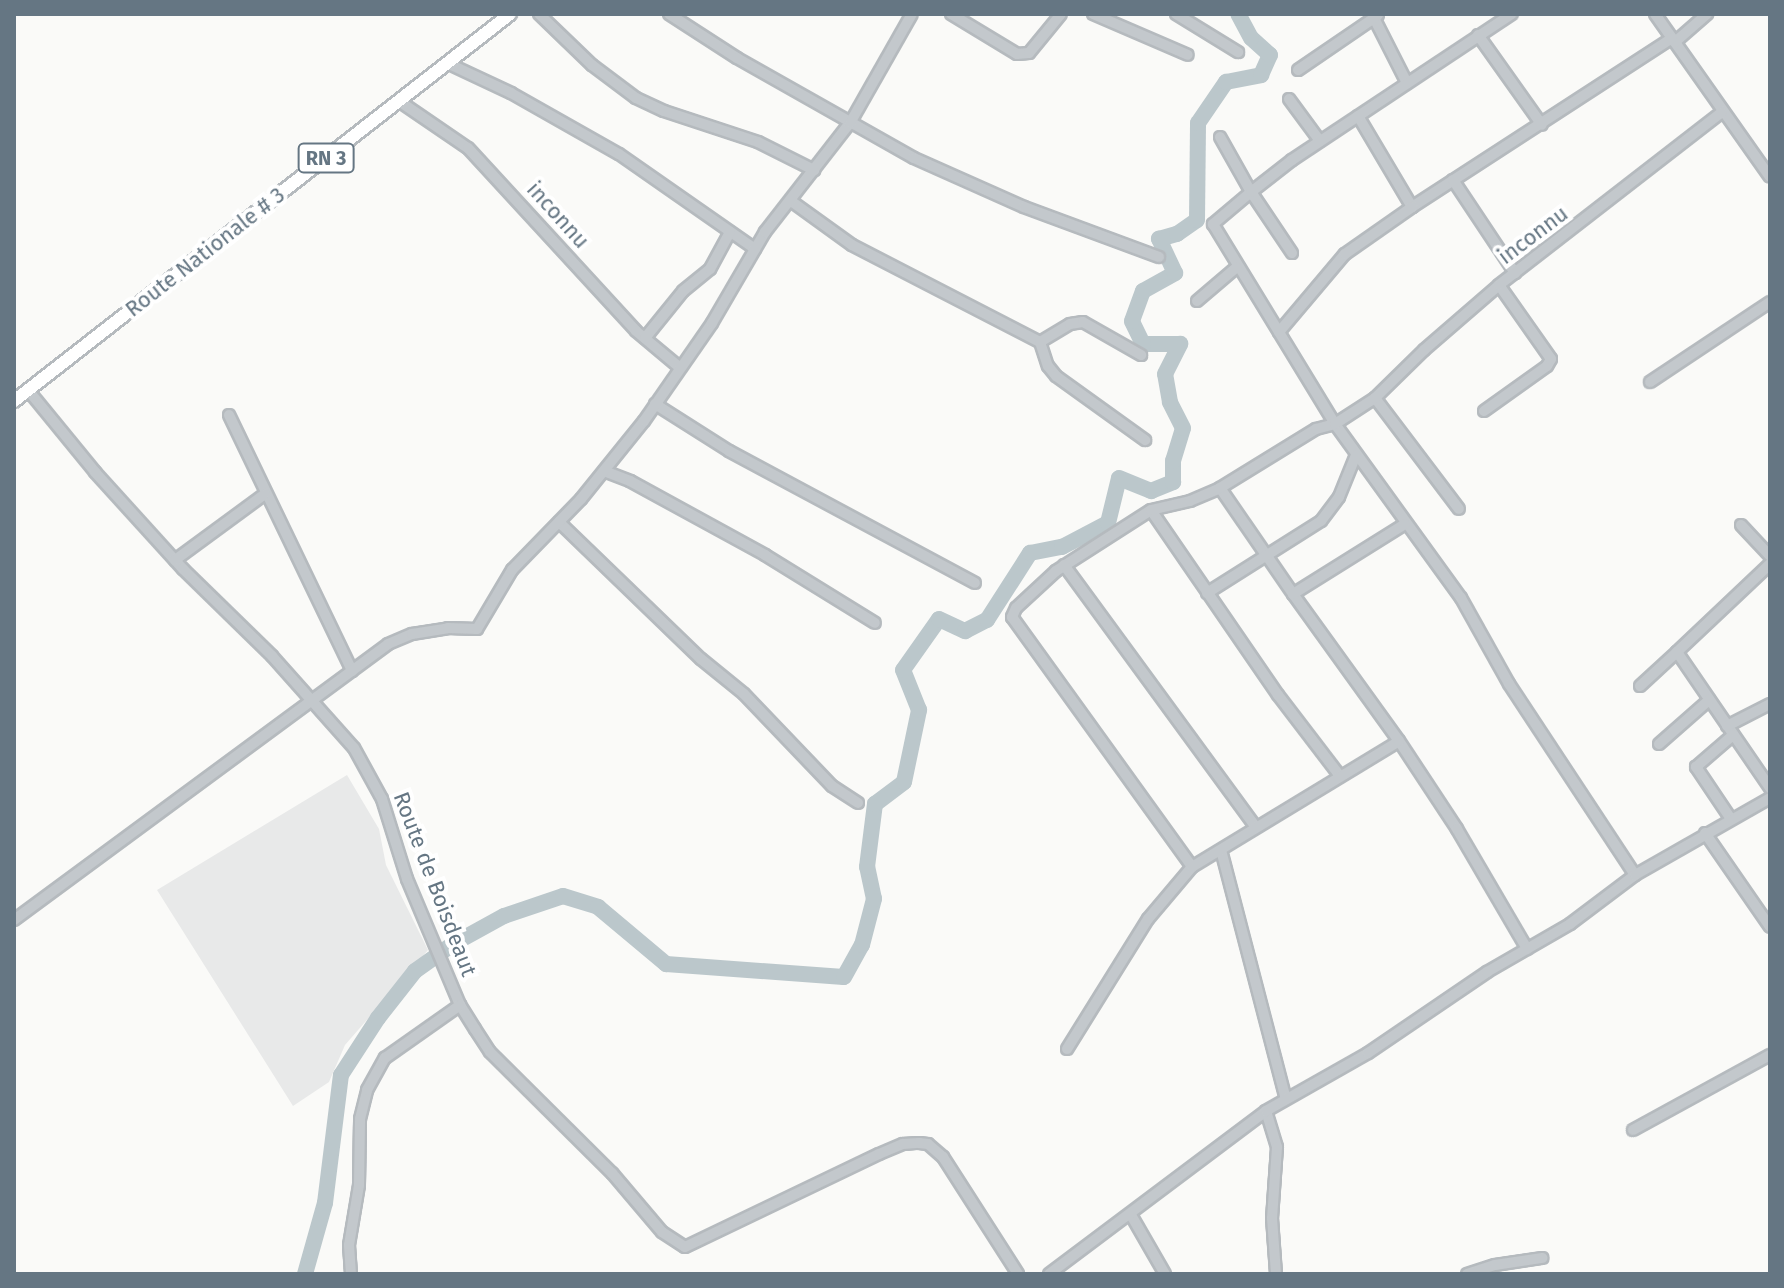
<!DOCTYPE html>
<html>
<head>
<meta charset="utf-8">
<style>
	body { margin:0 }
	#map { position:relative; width:1784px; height:1288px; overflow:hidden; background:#fafaf8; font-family:"Fira Sans",sans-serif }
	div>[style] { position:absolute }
	.built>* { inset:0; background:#e8e9e9 }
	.river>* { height:16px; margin:-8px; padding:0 8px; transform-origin:8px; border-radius:8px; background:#bbc7cb }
	.roads { filter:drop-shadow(2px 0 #b5babe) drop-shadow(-2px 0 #b5babe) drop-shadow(0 2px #b5babe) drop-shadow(0 -2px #b5babe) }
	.minor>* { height:10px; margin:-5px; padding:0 5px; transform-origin:5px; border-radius:5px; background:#c3c8cc }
	.major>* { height:12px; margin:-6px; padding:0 6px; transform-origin:6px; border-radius:6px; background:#fff }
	span { translate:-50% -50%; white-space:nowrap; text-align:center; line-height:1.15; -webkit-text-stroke:8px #fff; paint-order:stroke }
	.shield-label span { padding:2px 6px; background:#fff; border:2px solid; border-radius:6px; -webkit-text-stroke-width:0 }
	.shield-label { font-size:20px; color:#657683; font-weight:700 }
	.street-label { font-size:22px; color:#657683 }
	.frame { position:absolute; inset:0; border:16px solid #657683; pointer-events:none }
</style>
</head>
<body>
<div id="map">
	<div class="built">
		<i style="clip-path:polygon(347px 775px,379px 829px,386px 865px,428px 950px,345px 1045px,329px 1082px,293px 1106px,157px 890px)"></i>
	</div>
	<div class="river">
		<i style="left:305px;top:1274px;width:74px;rotate:-74.3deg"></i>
		<i style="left:325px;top:1203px;width:129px;rotate:-82.9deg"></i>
		<i style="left:341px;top:1075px;width:68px;rotate:-57deg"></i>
		<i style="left:378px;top:1018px;width:60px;rotate:-51.8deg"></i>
		<i style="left:415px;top:971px;width:47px;rotate:-35.4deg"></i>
		<i style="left:453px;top:944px;width:58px;rotate:-28.8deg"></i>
		<i style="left:504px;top:916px;width:62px;rotate:-18.7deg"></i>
		<i style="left:563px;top:896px;width:37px;rotate:17deg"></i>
		<i style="left:598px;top:907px;width:89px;rotate:40deg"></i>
		<i style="left:666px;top:964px;width:178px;rotate:4.2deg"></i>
		<i style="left:844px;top:977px;width:37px;rotate:-61deg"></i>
		<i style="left:862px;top:945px;width:48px;rotate:-75.4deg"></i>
		<i style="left:874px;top:899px;width:33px;rotate:-102deg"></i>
		<i style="left:867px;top:867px;width:64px;rotate:-82.8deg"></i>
		<i style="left:875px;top:804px;width:36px;rotate:-37deg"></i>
		<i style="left:904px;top:782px;width:74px;rotate:-78.2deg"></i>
		<i style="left:919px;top:710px;width:43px;rotate:-111.8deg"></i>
		<i style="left:903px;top:670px;width:62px;rotate:-54.8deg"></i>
		<i style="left:939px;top:619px;width:29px;rotate:25deg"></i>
		<i style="left:965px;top:631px;width:25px;rotate:-27deg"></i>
		<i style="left:987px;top:620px;width:80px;rotate:-57.3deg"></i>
		<i style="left:1030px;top:553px;width:33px;rotate:-11deg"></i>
		<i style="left:1062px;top:547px;width:52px;rotate:-27.6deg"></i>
		<i style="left:1108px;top:523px;width:46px;rotate:-76.3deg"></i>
		<i style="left:1119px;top:478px;width:35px;rotate:22deg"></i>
		<i style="left:1151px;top:491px;width:24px;rotate:-22deg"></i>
		<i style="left:1173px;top:482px;width:21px;rotate:-90deg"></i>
		<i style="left:1173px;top:461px;width:34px;rotate:-73deg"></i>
		<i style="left:1183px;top:428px;width:29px;rotate:-117deg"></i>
		<i style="left:1170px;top:402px;width:28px;rotate:-100deg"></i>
		<i style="left:1165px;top:374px;width:34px;rotate:-63deg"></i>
		<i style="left:1180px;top:344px;width:37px;rotate:180deg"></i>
		<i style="left:1143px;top:344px;width:25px;rotate:-116deg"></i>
		<i style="left:1132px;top:321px;width:32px;rotate:-70deg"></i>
		<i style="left:1143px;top:291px;width:37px;rotate:-29deg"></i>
		<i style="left:1175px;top:273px;width:38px;rotate:-115deg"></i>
		<i style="left:1159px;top:239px;width:19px;rotate:-16deg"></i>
		<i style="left:1177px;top:234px;width:24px;rotate:-35deg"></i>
		<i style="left:1197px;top:220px;width:97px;rotate:-89.4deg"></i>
		<i style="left:1198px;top:123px;width:50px;rotate:-55.7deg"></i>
		<i style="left:1226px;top:82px;width:36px;rotate:-11deg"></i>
		<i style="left:1261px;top:75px;width:22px;rotate:-66deg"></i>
		<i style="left:1270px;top:55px;width:25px;rotate:-138deg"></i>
		<i style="left:1251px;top:38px;width:27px;rotate:-118deg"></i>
	</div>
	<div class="roads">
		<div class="minor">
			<i style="left:539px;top:14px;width:74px;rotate:43.9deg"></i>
			<i style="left:592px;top:65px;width:55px;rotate:36.9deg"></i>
			<i style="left:636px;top:98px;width:31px;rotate:25deg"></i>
			<i style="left:664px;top:111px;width:99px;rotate:18.3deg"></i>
			<i style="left:758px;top:142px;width:63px;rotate:26.6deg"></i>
			<i style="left:669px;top:14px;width:81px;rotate:32.9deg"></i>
			<i style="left:737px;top:58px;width:203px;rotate:29.5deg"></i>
			<i style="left:914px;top:158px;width:120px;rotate:24deg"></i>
			<i style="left:1024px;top:207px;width:144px;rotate:20.3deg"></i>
			<i style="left:951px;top:14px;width:77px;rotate:31.2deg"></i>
			<i style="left:1017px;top:54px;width:12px;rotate:-5deg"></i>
			<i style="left:1029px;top:53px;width:50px;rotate:-50.6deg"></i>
			<i style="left:1093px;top:14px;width:103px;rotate:23.3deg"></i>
			<i style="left:1176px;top:14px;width:73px;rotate:31.5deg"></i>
			<i style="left:1655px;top:14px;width:199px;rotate:54.8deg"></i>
			<i style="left:1378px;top:15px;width:5px;rotate:143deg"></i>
			<i style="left:1374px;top:18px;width:73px;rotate:63.1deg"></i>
			<i style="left:1478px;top:35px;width:110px;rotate:54.6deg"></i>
			<i style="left:1675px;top:42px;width:43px;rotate:-41.2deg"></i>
			<i style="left:447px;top:63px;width:71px;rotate:25.1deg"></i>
			<i style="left:511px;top:93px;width:124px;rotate:29.5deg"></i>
			<i style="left:619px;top:154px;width:166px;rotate:34.9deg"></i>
			<i style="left:1298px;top:70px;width:92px;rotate:-34.4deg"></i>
			<i style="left:1289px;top:99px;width:52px;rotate:53.6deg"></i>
			<i style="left:399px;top:101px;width:83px;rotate:34.3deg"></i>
			<i style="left:468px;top:148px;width:248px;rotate:47.4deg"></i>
			<i style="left:636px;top:331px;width:56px;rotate:39.9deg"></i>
			<i style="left:1358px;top:116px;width:106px;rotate:59.3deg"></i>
			<i style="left:1412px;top:207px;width:310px;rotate:-33deg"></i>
			<i style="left:1220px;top:137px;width:63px;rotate:60.6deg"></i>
			<i style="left:1251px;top:192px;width:50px;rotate:139.9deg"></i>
			<i style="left:1213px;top:224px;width:234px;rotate:58.6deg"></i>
			<i style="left:1335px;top:424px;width:215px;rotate:54.1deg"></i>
			<i style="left:1461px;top:598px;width:98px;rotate:60.8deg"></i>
			<i style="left:1509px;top:684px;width:229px;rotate:56.6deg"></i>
			<i style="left:1453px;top:180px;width:112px;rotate:56.3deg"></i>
			<i style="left:791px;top:201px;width:75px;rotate:35.8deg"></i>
			<i style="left:852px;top:245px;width:212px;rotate:27.3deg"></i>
			<i style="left:1040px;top:342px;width:25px;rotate:72deg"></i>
			<i style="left:1048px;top:366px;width:13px;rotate:51deg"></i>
			<i style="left:1056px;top:376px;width:110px;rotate:35.7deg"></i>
			<i style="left:1292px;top:253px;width:73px;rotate:-123.9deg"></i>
			<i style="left:1251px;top:192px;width:52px;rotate:-38deg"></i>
			<i style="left:1292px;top:160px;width:264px;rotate:-33.6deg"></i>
			<i style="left:1197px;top:301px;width:52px;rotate:-40.4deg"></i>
			<i style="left:1279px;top:332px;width:102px;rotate:-49.8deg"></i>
			<i style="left:1345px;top:254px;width:82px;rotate:-35deg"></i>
			<i style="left:645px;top:338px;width:60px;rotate:-51deg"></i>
			<i style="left:683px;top:291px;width:35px;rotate:-39deg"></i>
			<i style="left:710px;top:269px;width:42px;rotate:-61.6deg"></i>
			<i style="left:1040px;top:342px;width:35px;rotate:-31deg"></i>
			<i style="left:1070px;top:324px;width:13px;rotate:-9deg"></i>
			<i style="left:1083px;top:322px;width:67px;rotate:29.6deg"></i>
			<i style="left:1650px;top:382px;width:144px;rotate:-33.7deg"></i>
			<i style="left:28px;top:390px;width:106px;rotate:50.7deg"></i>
			<i style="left:95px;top:472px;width:131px;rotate:47.8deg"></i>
			<i style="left:183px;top:569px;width:124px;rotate:44.3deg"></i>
			<i style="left:272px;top:656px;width:123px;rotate:48.3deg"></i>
			<i style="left:354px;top:748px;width:58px;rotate:61.2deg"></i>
			<i style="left:382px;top:799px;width:84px;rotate:72.6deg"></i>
			<i style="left:407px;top:879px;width:137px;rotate:67.2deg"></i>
			<i style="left:460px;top:1005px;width:28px;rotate:58deg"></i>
			<i style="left:475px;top:1029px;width:27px;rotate:57deg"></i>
			<i style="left:490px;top:1052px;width:172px;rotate:44.8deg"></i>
			<i style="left:612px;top:1173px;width:77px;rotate:49.7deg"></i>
			<i style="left:662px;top:1232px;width:27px;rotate:33deg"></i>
			<i style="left:685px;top:1247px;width:215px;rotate:-25.6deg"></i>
			<i style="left:879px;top:1154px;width:26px;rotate:-23deg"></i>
			<i style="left:903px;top:1144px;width:16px;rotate:-4deg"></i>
			<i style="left:919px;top:1143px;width:9px;rotate:6deg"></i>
			<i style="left:928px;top:1144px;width:20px;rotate:41deg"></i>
			<i style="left:943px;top:1157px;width:139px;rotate:57.3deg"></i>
			<i style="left:1375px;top:398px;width:139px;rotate:52.9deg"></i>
			<i style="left:655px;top:404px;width:88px;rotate:32.4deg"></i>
			<i style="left:729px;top:451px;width:279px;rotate:28.2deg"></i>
			<i style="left:1484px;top:411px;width:77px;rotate:-35.5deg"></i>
			<i style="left:1547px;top:366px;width:8px;rotate:-60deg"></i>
			<i style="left:1551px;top:359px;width:90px;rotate:-125.1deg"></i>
			<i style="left:229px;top:415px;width:284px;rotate:64.3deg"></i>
			<i style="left:604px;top:471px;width:28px;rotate:21deg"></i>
			<i style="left:630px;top:481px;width:154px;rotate:28.7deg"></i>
			<i style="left:765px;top:555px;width:129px;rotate:31.7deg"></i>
			<i style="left:1220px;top:488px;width:129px;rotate:55.4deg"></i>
			<i style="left:1151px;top:510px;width:113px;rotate:147.3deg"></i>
			<i style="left:1056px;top:571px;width:54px;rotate:137.2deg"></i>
			<i style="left:1016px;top:608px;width:10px;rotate:114deg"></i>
			<i style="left:1012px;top:617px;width:308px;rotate:54.2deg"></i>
			<i style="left:559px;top:522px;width:197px;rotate:44deg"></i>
			<i style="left:701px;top:659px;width:55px;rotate:39.1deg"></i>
			<i style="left:744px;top:694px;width:127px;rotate:46.3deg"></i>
			<i style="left:832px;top:786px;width:31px;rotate:33deg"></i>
			<i style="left:1741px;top:525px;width:42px;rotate:46.9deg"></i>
			<i style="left:175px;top:560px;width:112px;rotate:-36.3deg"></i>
			<i style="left:1770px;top:564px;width:128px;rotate:136.6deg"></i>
			<i style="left:1677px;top:652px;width:165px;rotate:55.6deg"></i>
			<i style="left:1064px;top:565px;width:325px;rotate:53.8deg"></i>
			<i style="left:1207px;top:593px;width:135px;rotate:-32.3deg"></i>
			<i style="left:1321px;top:521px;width:30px;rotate:-53deg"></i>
			<i style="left:1339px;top:497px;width:45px;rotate:-68deg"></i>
			<i style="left:1640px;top:686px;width:50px;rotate:-42.6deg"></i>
			<i style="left:1727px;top:726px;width:48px;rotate:-27.1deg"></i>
			<i style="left:1399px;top:741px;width:105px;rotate:56.6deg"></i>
			<i style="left:1457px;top:829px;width:139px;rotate:59.7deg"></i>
			<i style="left:1659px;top:744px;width:67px;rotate:-41.3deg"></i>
			<i style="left:1340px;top:776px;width:102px;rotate:-127.4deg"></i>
			<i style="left:1278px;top:695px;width:224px;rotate:-124.5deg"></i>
			<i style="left:1151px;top:510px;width:40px;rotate:-13deg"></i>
			<i style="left:1190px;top:501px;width:33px;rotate:-23deg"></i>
			<i style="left:1220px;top:488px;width:113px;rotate:-31.6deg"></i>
			<i style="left:1316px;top:429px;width:20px;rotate:-15deg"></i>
			<i style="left:1335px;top:424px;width:48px;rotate:-33deg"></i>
			<i style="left:1375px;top:398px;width:69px;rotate:-44.4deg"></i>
			<i style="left:1424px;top:350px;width:99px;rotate:-40.9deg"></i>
			<i style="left:1499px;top:285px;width:282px;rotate:-37.8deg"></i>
			<i style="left:1731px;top:819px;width:63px;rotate:-123.9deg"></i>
			<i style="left:1696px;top:767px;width:49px;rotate:-40.9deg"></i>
			<i style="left:1705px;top:833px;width:114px;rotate:55.3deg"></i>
			<i style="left:1221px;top:850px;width:257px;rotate:75.4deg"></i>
			<i style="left:14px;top:920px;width:465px;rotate:-36.4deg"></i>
			<i style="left:388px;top:644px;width:26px;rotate:-23deg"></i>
			<i style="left:412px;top:634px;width:36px;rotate:-9deg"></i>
			<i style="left:448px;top:628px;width:29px;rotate:2deg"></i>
			<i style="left:477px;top:629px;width:69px;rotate:-59.3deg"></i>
			<i style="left:512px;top:570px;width:99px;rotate:-45.8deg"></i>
			<i style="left:581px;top:499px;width:100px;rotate:-51.1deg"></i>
			<i style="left:644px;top:421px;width:119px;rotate:-55.2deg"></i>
			<i style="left:712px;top:323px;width:105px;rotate:-59.8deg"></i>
			<i style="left:765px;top:232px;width:138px;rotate:-52.1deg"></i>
			<i style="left:850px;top:123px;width:125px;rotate:-60.4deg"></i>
			<i style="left:1067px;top:1049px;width:153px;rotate:-58.1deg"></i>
			<i style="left:1148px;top:919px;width:68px;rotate:-49.8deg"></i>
			<i style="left:1192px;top:867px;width:242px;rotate:-31.3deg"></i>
			<i style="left:1399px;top:741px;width:181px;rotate:-125.8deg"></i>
			<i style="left:1293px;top:594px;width:132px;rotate:-32deg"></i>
			<i style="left:1266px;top:1111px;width:38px;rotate:73deg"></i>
			<i style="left:1277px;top:1147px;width:71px;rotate:94deg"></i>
			<i style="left:1272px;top:1218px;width:56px;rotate:85.9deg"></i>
			<i style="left:1633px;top:1130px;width:156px;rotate:-28.7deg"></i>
			<i style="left:1131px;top:1215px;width:68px;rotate:60deg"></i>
			<i style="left:351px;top:1274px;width:29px;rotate:-94deg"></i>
			<i style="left:349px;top:1245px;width:61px;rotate:-80.5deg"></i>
			<i style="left:359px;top:1185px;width:66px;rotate:-89.1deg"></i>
			<i style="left:360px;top:1119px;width:30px;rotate:-76deg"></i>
			<i style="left:367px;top:1090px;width:37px;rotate:-61deg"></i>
			<i style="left:385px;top:1058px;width:92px;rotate:-35.2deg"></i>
			<i style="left:1049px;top:1274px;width:271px;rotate:-36.9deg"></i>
			<i style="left:1266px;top:1111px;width:117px;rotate:-29.6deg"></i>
			<i style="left:1368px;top:1053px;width:144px;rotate:-34.2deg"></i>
			<i style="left:1487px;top:972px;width:96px;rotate:-30deg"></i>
			<i style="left:1570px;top:924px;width:81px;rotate:-37deg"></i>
			<i style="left:1635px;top:875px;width:155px;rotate:-29.7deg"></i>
			<i style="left:1467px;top:1274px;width:29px;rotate:-18deg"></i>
			<i style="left:1495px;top:1265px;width:48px;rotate:-8.5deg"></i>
		</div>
		<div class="major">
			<i style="left:14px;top:401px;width:629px;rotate:-37.96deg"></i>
		</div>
	</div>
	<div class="shield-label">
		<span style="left:326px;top:158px">RN 3</span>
	</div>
	<div class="street-label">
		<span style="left:558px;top:215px;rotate:48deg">inconnu</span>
		<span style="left:1533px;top:235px;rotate:-37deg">inconnu</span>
		<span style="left:205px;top:252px;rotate:-38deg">Route Nationale # 3</span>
		<span style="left:435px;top:884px;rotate:69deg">Route de Boisdeaut</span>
	</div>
	<div class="frame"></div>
</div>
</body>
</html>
